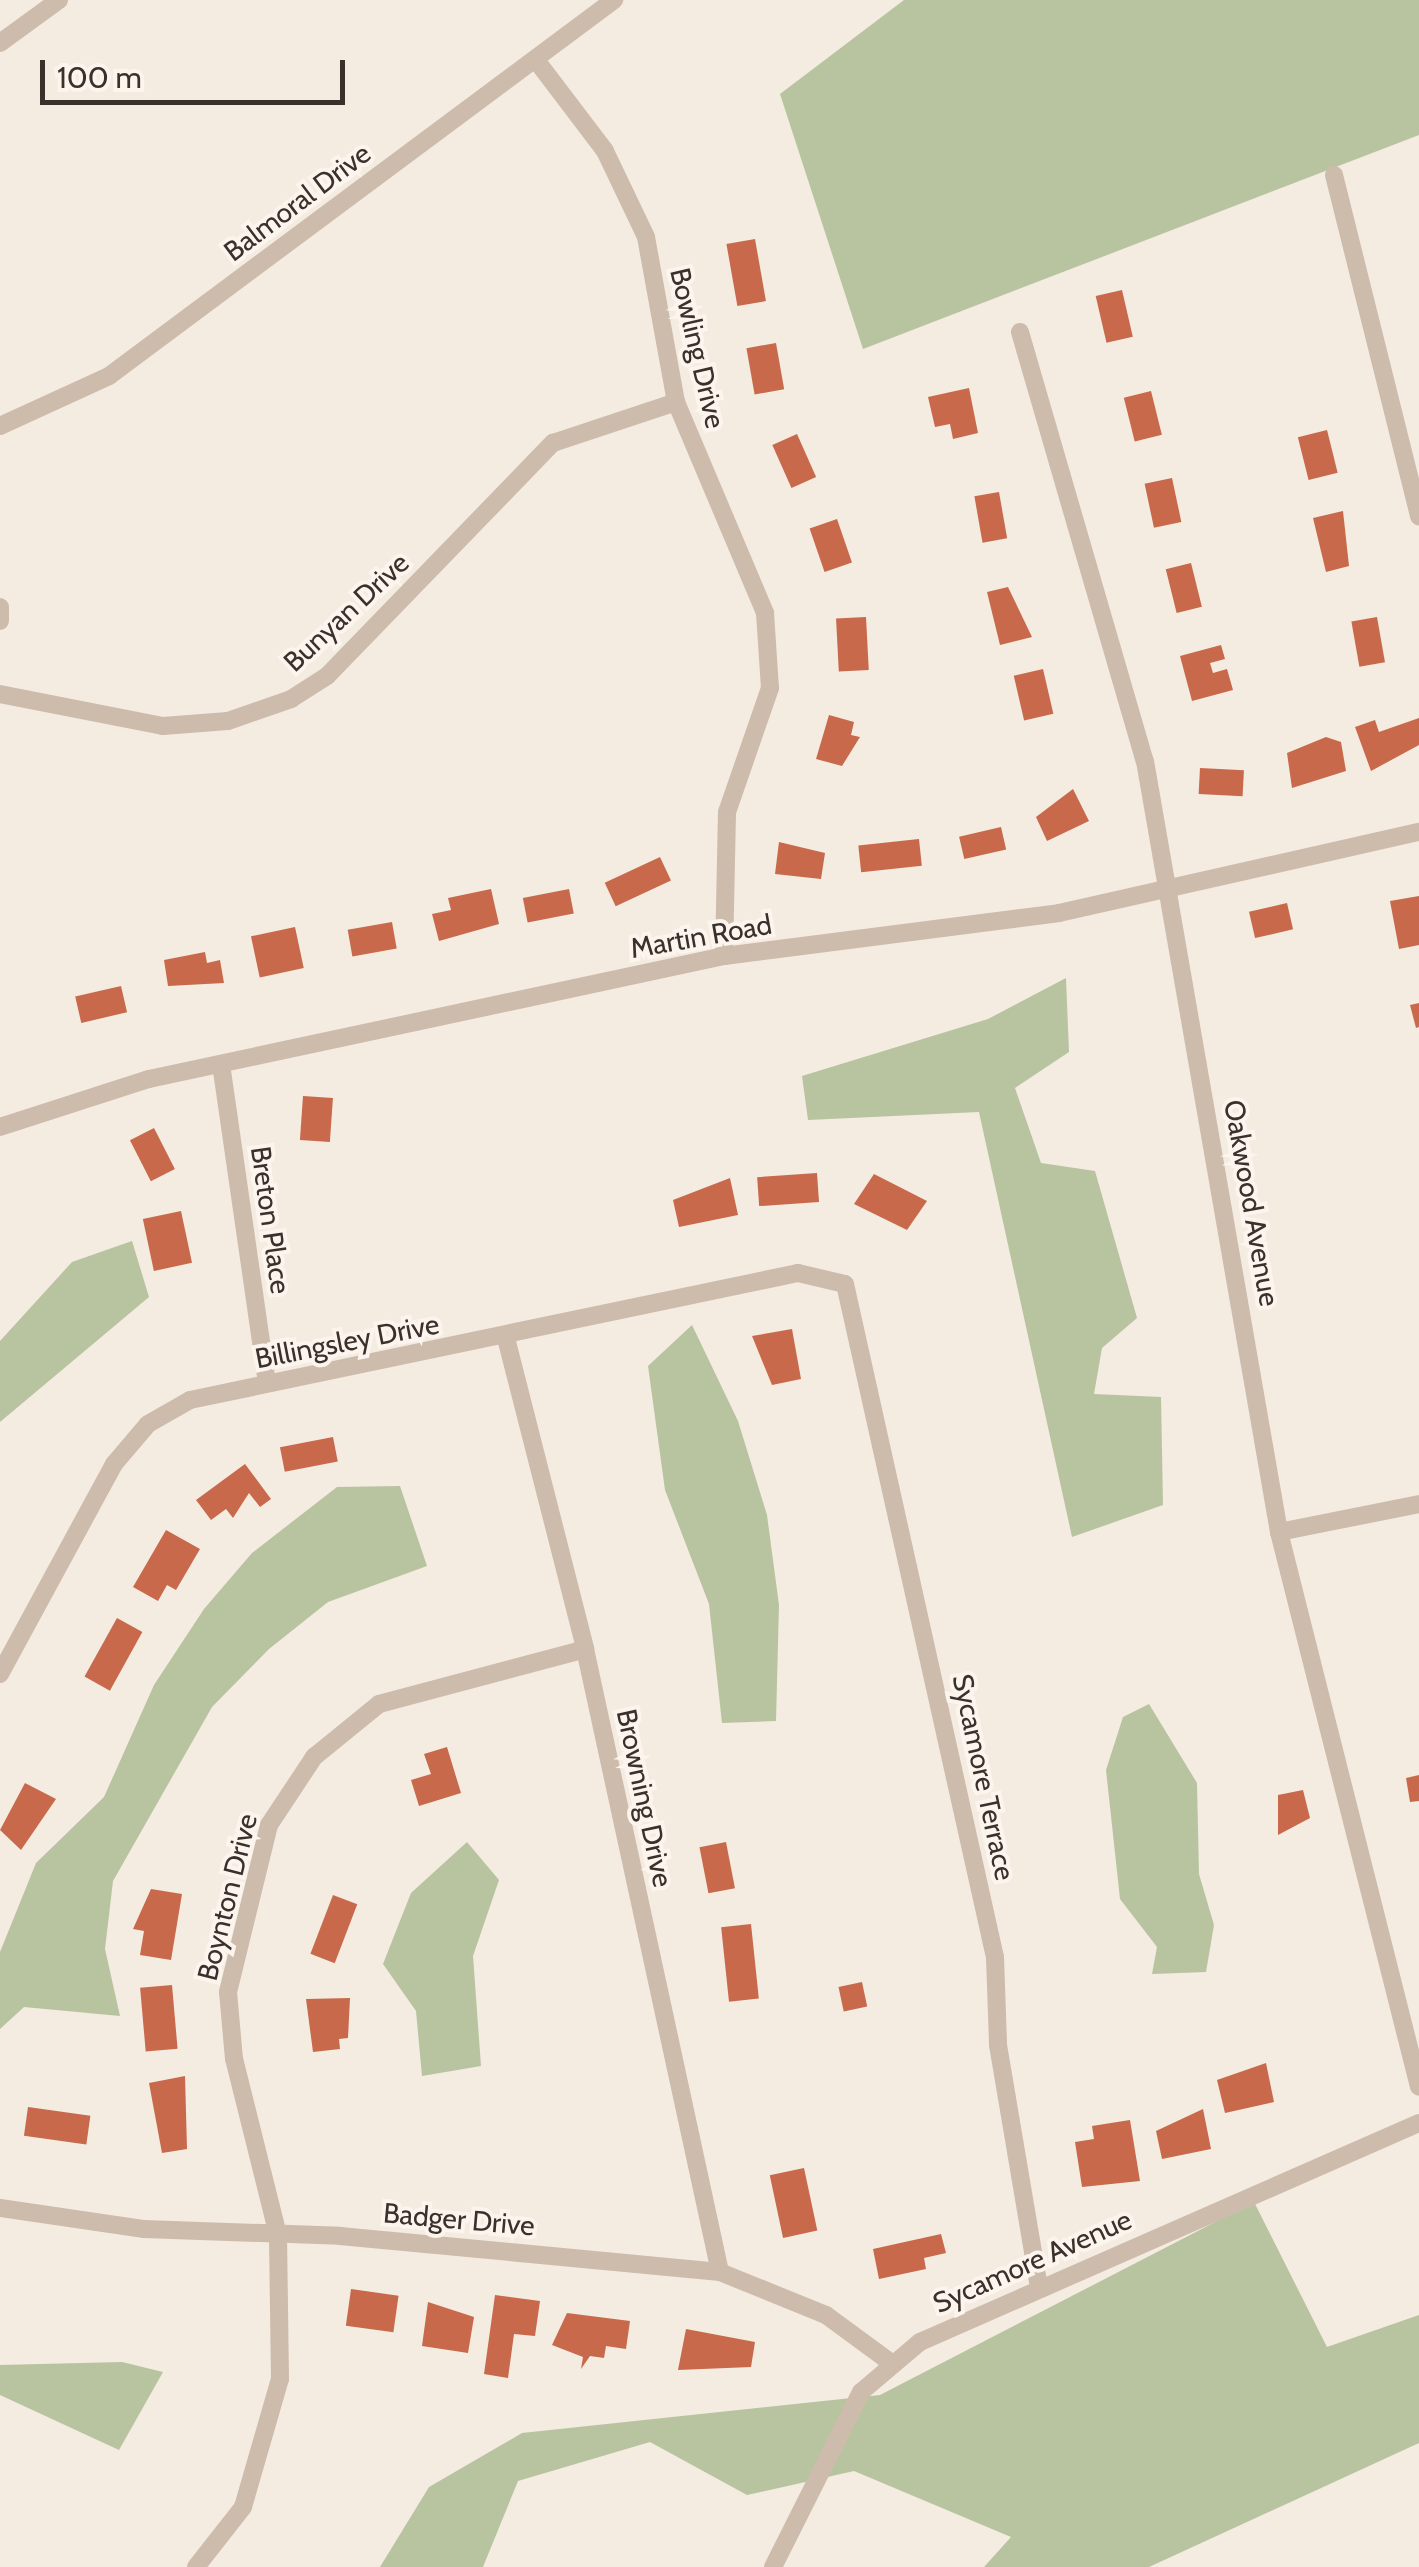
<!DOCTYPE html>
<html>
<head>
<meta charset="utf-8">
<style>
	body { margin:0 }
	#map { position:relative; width:1419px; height:2567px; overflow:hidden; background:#f4ebe1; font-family:Cabin,sans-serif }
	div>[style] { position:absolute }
	.green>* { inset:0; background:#b8c4a0 }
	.building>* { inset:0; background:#c8694b; transform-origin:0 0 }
	.minor>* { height:18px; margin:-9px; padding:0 9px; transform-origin:9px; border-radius:9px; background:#cdbbac }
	span { translate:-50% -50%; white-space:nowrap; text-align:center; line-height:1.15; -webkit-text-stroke:8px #fbf5ee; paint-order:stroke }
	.street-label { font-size:28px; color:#3b302b }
	.scale { position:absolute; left:40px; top:60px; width:305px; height:45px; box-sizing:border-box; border:5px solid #3b302b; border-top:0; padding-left:12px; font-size:30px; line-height:35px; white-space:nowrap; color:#3b302b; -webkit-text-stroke:8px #fbf5ee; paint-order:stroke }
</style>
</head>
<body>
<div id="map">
	<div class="green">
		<i style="clip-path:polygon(904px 0,1419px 0,1419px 135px,863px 349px,780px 94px)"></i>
		<i style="clip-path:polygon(1066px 978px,1069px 1052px,1015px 1088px,1041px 1163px,1095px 1171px,1137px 1318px,1102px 1348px,1094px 1394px,1161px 1397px,1163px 1505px,1072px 1537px,979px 1112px,808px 1120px,802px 1076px,988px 1019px)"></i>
		<i style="clip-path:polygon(132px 1241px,149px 1297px,0 1422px,0 1341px,72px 1262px)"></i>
		<i style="clip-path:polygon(692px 1325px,738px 1421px,767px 1515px,779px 1605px,776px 1721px,722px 1723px,709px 1604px,665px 1490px,648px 1366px)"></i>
		<i style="clip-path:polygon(400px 1486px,427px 1566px,328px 1602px,269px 1649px,212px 1707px,113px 1881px,105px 1949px,120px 2016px,24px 2007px,0 2029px,0 1952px,36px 1863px,104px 1797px,154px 1685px,204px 1609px,252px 1553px,337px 1487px)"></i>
		<i style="clip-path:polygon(1149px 1704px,1197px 1783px,1199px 1874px,1214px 1925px,1206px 1972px,1152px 1974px,1157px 1947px,1120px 1899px,1106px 1770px,1123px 1717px)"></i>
		<i style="clip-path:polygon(467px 1842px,499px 1880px,473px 1956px,481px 2066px,422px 2076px,416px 2011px,383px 1964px,411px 1893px)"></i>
		<i style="clip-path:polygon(1254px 2202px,1327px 2347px,1419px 2315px,1419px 2443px,1149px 2567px,984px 2567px,1011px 2537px,854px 2471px,747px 2495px,650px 2442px,518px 2481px,483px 2567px,380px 2567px,429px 2487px,522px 2433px,880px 2395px)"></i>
		<i style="clip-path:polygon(122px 2362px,163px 2372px,119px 2450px,0 2395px,0 2365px)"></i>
	</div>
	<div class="building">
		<i style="left:755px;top:239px;width:63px;height:29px;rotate:80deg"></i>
		<i style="left:1122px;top:290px;width:48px;height:27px;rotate:77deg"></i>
		<i style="left:776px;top:343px;width:47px;height:30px;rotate:80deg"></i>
		<i style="clip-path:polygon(969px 388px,978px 433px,953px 439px,950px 424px,935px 427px,928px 397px)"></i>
		<i style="left:1151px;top:391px;width:45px;height:28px;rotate:76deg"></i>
		<i style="left:1327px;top:430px;width:44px;height:30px;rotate:76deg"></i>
		<i style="left:797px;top:434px;width:47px;height:27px;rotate:66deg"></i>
		<i style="left:1172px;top:478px;width:45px;height:28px;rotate:78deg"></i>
		<i style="left:999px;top:492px;width:47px;height:25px;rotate:80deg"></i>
		<i style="clip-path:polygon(1343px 511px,1349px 566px,1326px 572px,1313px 518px)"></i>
		<i style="left:837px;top:519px;width:46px;height:29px;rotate:71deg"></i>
		<i style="left:1191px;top:563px;width:45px;height:26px;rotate:76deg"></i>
		<i style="clip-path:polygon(1008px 587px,1032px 637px,1000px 645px,987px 592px)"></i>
		<i style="left:866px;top:617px;width:53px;height:30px;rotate:87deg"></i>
		<i style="left:1377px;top:617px;width:46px;height:26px;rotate:80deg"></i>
		<i style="clip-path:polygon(1221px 645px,1225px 659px,1210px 663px,1213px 673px,1227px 669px,1233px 690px,1192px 701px,1180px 656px)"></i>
		<i style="left:1043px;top:669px;width:46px;height:30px;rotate:77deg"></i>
		<i style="clip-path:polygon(829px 715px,854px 722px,851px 735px,860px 737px,842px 766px,816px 759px)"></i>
		<i style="clip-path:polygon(1419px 718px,1419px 745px,1371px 771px,1355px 727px,1375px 720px,1379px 732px)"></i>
		<i style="clip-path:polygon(1326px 737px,1341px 742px,1346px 771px,1292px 788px,1287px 753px)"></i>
		<i style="left:1200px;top:768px;width:44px;height:26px;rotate:3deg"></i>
		<i style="clip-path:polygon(1073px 789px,1089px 821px,1047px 841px,1036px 817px)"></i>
		<i style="left:1001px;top:827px;width:23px;height:43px;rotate:77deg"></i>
		<i style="left:919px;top:839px;width:27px;height:61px;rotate:84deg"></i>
		<i style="clip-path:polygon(779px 842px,825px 853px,821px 879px,775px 874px)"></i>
		<i style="left:660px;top:857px;width:26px;height:61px;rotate:65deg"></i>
		<i style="clip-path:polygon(491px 889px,499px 924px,439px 941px,432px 914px,451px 910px,448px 898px)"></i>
		<i style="left:569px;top:889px;width:25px;height:47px;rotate:79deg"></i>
		<i style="clip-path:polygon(1419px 896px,1419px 945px,1399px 949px,1390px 901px)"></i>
		<i style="left:1287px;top:903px;width:27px;height:39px;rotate:77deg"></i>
		<i style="left:392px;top:922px;width:27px;height:45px;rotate:80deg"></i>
		<i style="left:295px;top:927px;width:42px;height:45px;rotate:78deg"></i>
		<i style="clip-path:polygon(205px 952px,207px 963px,220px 960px,224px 983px,168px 986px,164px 960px)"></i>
		<i style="left:121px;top:986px;width:27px;height:47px;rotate:77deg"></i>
		<i style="clip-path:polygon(1419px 1003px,1419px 1027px,1416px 1028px,1410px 1005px)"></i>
		<i style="left:303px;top:1096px;width:30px;height:44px;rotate:4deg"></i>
		<i style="left:154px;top:1128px;width:46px;height:27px;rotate:63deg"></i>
		<i style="left:817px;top:1173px;width:29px;height:60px;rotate:86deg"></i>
		<i style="clip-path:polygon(874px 1174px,927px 1201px,907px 1230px,854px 1204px)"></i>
		<i style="clip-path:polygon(730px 1178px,738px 1215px,679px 1227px,673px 1200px)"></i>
		<i style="left:181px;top:1211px;width:53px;height:39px;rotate:78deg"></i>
		<i style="clip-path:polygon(792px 1329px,801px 1379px,772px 1385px,752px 1336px)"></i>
		<i style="left:333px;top:1437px;width:25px;height:54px;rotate:79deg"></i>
		<i style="clip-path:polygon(245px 1464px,271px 1499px,260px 1507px,249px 1493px,233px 1518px,226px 1509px,211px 1520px,196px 1500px)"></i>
		<i style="clip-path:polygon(166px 1530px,200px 1549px,176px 1590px,167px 1585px,158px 1601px,133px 1587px)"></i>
		<i style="left:117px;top:1618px;width:29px;height:67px;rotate:29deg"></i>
		<i style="clip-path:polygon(447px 1747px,461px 1793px,419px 1806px,411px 1780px,431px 1774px,424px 1754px)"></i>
		<i style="clip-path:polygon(1419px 1775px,1419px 1801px,1410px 1802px,1406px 1778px)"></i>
		<i style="clip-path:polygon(25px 1783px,56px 1799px,21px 1850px,0 1830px)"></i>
		<i style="clip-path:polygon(1303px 1790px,1310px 1818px,1278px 1835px,1278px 1795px)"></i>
		<i style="left:726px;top:1842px;width:47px;height:27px;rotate:79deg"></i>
		<i style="clip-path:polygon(151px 1889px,182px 1894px,171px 1960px,140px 1955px,144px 1931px,133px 1929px)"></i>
		<i style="left:333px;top:1895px;width:26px;height:63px;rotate:21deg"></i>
		<i style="left:751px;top:1924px;width:75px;height:30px;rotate:84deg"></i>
		<i style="left:862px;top:1982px;width:25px;height:24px;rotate:78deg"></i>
		<i style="left:172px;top:1985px;width:64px;height:32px;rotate:85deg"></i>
		<i style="clip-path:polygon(350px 1998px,348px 2038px,339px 2039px,340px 2049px,313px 2052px,306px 1999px)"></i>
		<i style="clip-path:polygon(1266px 2063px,1274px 2102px,1225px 2113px,1217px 2080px)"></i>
		<i style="clip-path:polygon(185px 2076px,187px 2149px,162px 2153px,149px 2083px)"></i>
		<i style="left:28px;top:2107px;width:63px;height:29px;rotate:8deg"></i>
		<i style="clip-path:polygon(1203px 2109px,1211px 2149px,1162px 2159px,1156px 2131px)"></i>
		<i style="clip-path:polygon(1130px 2120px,1140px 2181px,1082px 2187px,1075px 2142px,1094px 2139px,1092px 2126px)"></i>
		<i style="left:804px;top:2168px;width:64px;height:35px;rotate:78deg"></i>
		<i style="clip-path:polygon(941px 2234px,946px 2253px,924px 2258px,926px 2269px,879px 2279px,873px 2249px)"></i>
		<i style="left:351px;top:2289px;width:48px;height:37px;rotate:8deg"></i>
		<i style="clip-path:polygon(495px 2295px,540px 2301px,535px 2336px,514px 2334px,508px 2378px,484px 2374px)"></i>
		<i style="clip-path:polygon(428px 2302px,474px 2317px,468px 2353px,422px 2346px)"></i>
		<i style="clip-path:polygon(567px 2313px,630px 2321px,626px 2349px,606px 2346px,604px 2358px,590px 2356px,581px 2369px,583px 2357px,552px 2345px)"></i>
		<i style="clip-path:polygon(686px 2329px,755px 2342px,751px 2367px,678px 2370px)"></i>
	</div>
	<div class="minor">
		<i style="left:0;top:43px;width:73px;rotate:-36.1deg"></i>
		<i style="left:536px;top:60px;width:114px;rotate:52.8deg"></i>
		<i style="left:605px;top:151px;width:95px;rotate:64.5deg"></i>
		<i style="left:646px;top:237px;width:168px;rotate:79.7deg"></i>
		<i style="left:676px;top:402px;width:229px;rotate:67.1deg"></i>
		<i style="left:765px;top:613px;width:75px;rotate:86.2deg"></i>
		<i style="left:770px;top:688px;width:131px;rotate:109.1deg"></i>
		<i style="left:727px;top:812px;width:144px;rotate:91.2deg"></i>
		<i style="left:1334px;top:175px;width:352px;rotate:76deg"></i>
		<i style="left:1020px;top:332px;width:447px;rotate:73.8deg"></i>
		<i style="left:1145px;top:761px;width:783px;rotate:80.14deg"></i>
		<i style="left:1279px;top:1532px;width:572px;rotate:75.84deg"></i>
		<i style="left:0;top:426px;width:120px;rotate:-24.6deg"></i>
		<i style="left:109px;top:376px;width:630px;rotate:-36.67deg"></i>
		<i style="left:0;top:607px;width:14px;rotate:90deg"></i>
		<i style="left:0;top:694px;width:166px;rotate:11.1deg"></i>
		<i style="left:163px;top:726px;width:65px;rotate:-4.4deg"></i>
		<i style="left:228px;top:721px;width:67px;rotate:-19.2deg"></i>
		<i style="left:291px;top:699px;width:43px;rotate:-32.6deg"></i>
		<i style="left:327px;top:676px;width:325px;rotate:-45.9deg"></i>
		<i style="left:553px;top:443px;width:130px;rotate:-18.4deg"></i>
		<i style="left:221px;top:1064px;width:322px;rotate:81.8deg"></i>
		<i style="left:0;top:1127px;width:157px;rotate:-17.9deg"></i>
		<i style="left:149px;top:1079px;width:588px;rotate:-12.07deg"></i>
		<i style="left:724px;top:956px;width:338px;rotate:-7.3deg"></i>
		<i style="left:1059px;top:913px;width:369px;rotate:-12.7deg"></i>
		<i style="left:506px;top:1338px;width:321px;rotate:75.7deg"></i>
		<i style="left:585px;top:1649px;width:637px;rotate:77.77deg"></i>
		<i style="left:1279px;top:1532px;width:143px;rotate:-11.3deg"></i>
		<i style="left:0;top:1674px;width:239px;rotate:-61.5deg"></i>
		<i style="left:114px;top:1464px;width:52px;rotate:-49.6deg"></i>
		<i style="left:148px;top:1424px;width:48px;rotate:-29.7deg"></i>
		<i style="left:190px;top:1400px;width:621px;rotate:-11.8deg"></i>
		<i style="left:798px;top:1273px;width:48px;rotate:13.2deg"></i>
		<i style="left:845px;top:1284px;width:690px;rotate:77.44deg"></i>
		<i style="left:995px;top:1957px;width:88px;rotate:88deg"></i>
		<i style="left:998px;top:2045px;width:245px;rotate:80.4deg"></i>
		<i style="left:0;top:2208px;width:146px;rotate:8.3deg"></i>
		<i style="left:144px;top:2229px;width:196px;rotate:2deg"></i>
		<i style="left:340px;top:2236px;width:382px;rotate:5.4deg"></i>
		<i style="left:720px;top:2272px;width:114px;rotate:22.1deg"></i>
		<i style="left:826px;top:2315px;width:79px;rotate:36.3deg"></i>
		<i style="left:196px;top:2567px;width:76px;rotate:-51.9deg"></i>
		<i style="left:243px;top:2507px;width:133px;rotate:-73.9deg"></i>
		<i style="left:280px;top:2379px;width:144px;rotate:-90.8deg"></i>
		<i style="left:278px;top:2235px;width:181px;rotate:-104deg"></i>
		<i style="left:234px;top:2059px;width:67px;rotate:-95.1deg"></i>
		<i style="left:228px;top:1992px;width:172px;rotate:-76.2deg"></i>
		<i style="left:269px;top:1825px;width:82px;rotate:-56.5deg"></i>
		<i style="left:314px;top:1757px;width:84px;rotate:-39.2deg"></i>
		<i style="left:379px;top:1704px;width:213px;rotate:-14.9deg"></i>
		<i style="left:773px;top:2567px;width:196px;rotate:-63.3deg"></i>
		<i style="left:861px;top:2392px;width:77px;rotate:-40.3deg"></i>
		<i style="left:920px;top:2342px;width:545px;rotate:-23.7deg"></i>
	</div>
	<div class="street-label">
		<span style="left:297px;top:202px;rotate:-37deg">Balmoral Drive</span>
		<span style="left:698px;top:348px;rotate:77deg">Bowling Drive</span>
		<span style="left:346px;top:612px;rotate:-43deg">Bunyan Drive</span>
		<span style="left:701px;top:936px;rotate:-10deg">Martin Road</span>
		<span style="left:1252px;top:1203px;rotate:80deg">Oakwood Avenue</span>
		<span style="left:271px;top:1220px;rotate:82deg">Breton Place</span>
		<span style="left:347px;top:1341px;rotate:-11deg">Billingsley Drive</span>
		<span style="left:984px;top:1777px;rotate:78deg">Sycamore Terrace</span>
		<span style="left:645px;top:1798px;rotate:78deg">Browning Drive</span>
		<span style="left:227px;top:1897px;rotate:-76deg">Boynton Drive</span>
		<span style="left:459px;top:2219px;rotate:5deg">Badger Drive</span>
		<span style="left:1032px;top:2261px;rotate:-24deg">Sycamore Avenue</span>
	</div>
	<div class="scale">100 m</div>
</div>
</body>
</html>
